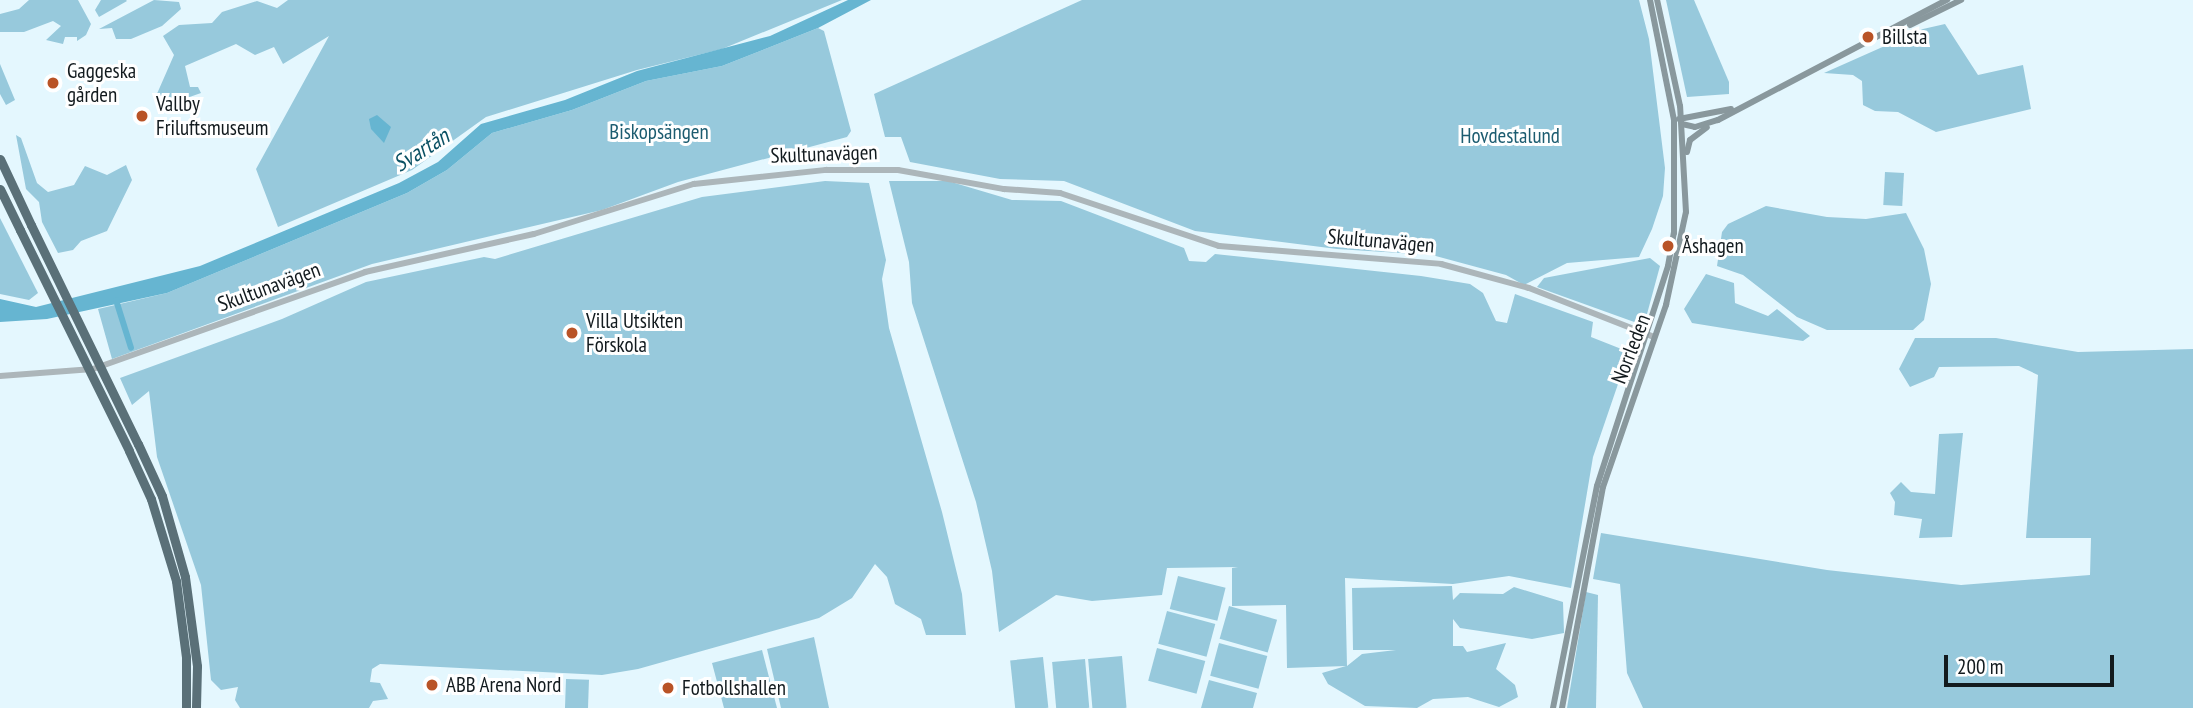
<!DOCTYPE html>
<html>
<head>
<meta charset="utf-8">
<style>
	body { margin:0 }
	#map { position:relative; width:2193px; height:708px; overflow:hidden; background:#e4f7fe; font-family:"PT Sans Narrow",sans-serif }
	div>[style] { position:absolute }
	.green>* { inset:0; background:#97c9dc; transform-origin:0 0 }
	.water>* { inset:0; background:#66b5d1 }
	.canal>* { height:6px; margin:-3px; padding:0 3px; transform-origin:3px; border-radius:3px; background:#66b5d1 }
	.tertiary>* { height:6px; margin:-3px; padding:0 3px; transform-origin:3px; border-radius:3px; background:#acb6ba }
	.secondary>* { height:6px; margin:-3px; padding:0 3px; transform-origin:3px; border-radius:3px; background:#89989d }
	.motorway>* { height:9px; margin:-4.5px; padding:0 4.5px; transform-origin:4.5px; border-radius:4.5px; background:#5a7078 }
	.motorway-bridge>* { height:9px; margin:-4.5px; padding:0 4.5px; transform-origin:4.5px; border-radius:4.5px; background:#5a7078 }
	.dots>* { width:19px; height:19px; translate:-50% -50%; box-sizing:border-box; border:4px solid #fff; border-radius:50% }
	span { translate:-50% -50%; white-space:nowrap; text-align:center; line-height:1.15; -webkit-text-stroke:6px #fff; paint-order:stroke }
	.poi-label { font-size:21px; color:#121a1e }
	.left { translate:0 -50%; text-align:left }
	.park-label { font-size:21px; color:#1c5c70 }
	.street-label { font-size:21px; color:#121a1e }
	.water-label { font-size:23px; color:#0a5063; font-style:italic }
	.scale { position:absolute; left:1944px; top:655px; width:170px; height:32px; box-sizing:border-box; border:4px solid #121a1e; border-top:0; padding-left:9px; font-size:21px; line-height:24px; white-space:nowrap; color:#121a1e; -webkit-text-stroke:5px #fff; paint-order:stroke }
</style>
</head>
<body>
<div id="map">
	<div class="green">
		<i style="clip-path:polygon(29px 0,78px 0,91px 24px,86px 35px,77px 41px,77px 37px,65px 37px,63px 44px,46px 40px,61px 26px,53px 21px,24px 32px,0 32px,0 14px,19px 9px)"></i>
		<i style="clip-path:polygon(101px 0,126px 0,127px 1px,99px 17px,95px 10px)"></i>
		<i style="clip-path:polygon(154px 0,179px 2px,181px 9px,162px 26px,131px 39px,116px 39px,112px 28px,99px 29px)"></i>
		<i style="clip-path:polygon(288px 0,842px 0,722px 49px,637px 70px,486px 117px,412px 170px,278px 227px,256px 169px,329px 36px,283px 64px,274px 47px,255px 55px,236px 44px,185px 66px,190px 87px,198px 87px,201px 93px,161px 107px,156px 96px,174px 55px,163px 36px,179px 25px,212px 23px,222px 12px,257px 1px,277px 8px)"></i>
		<i style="clip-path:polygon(1082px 0,1639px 0,1649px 39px,1665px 168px,1663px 196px,1652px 229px,1639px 257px,1567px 263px,1524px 285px,1506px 275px,1432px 255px,1337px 249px,1195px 231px,1064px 181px,1000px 179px,910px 162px,901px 137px,885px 137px,874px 94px)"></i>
		<i style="clip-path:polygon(1666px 0,1694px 0,1729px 82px,1729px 94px,1687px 97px)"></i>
		<i style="clip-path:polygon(1945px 24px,1978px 75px,2023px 65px,2031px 109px,1936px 132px,1898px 112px,1875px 111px,1863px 105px,1862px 81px,1853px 75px,1824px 73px,1923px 29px)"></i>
		<i style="clip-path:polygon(818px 28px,824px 31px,851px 131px,847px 137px,678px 182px,602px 210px,372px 264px,112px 359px,98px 309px,167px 293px,407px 193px,447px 170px,492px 133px,572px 110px,646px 81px,722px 66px)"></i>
		<i style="clip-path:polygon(0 64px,15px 100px,6px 105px,0 94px)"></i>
		<i style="clip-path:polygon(16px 135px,21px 138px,37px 183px,48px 192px,74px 185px,85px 166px,107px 175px,126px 165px,132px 180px,107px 231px,81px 241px,73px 250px,58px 253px,42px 222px,39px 202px,26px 189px)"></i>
		<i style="left:1885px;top:172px;width:19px;height:33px;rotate:3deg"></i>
		<i style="clip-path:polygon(825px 181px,869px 183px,886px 260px,882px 279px,889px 328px,942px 512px,962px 594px,966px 635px,926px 635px,921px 619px,895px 604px,887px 577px,875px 564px,852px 598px,819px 618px,638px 669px,602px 675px,380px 664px,372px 669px,370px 682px,380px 683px,388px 699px,373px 701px,369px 708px,240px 708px,235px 700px,238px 687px,221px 690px,211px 680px,201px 585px,157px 457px,149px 391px,132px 405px,120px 378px,282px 319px,366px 282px,484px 257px,495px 259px,702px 197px)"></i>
		<i style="clip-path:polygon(889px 181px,948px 181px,1012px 200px,1061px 201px,1184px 248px,1189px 261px,1206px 262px,1215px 254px,1421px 276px,1470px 284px,1483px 293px,1496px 321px,1507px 323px,1515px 294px,1593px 322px,1591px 337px,1629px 352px,1593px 457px,1571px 588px,1509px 576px,1453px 584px,1345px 578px,1347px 666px,1362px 654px,1396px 650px,1353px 650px,1352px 588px,1452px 586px,1453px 600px,1460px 593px,1503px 594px,1514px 587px,1563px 602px,1564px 633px,1532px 639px,1460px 628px,1453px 619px,1453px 646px,1463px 646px,1467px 652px,1506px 643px,1496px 669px,1515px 685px,1518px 697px,1499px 707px,1468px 697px,1433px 699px,1417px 708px,1365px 706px,1328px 684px,1322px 673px,1346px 666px,1287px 668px,1286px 605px,1232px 606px,1232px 568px,1238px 567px,1167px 568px,1162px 595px,1092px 601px,1056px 595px,999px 632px,992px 571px,976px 502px,912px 303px,909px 262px)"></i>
		<i style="clip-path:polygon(1766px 206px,1827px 217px,1866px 219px,1906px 213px,1924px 249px,1931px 284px,1924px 320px,1913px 330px,1827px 330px,1797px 317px,1743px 275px,1717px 266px,1722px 232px,1728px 224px)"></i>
		<i style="clip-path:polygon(0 218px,38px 293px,29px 300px,0 294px)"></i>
		<i style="clip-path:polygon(1650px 258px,1660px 266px,1647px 314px,1637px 323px,1537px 287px,1544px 278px)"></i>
		<i style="clip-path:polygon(1706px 274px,1734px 283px,1735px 303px,1768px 316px,1777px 309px,1810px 336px,1803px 341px,1692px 323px,1684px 309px)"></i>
		<i style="clip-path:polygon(1915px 338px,1996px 338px,2078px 352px,2193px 349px,2193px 708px,1643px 708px,1627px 673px,1620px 584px,1593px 579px,1601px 533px,1827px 570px,1961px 585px,2090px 575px,2091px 538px,2026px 538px,2038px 375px,2019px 366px,1939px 367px,1934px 377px,1910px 387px,1899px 369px)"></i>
		<i style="clip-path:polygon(1963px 433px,1952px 537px,1919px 538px,1922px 519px,1894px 515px,1895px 502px,1890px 493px,1901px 482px,1911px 492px,1935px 494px,1939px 434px)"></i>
		<i style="left:1178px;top:576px;width:49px;height:34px;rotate:14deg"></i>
		<i style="clip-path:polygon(1586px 592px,1598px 595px,1596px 708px,1567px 708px)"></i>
		<i style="left:1229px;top:606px;width:50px;height:34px;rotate:16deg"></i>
		<i style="left:1167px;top:611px;width:50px;height:34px;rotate:15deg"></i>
		<i style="clip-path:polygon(814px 637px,829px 708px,781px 708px,767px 649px)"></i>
		<i style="left:1219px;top:643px;width:50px;height:34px;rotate:15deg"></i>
		<i style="left:1157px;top:648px;width:50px;height:34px;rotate:15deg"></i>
		<i style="clip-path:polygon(762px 650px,777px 708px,724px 708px,712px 663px)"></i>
		<i style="left:1122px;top:656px;width:52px;height:34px;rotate:85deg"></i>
		<i style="left:1043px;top:657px;width:51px;height:33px;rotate:84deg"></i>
		<i style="left:1085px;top:659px;width:49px;height:33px;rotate:85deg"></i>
		<i style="left:566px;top:679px;width:23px;height:29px;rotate:2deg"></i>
		<i style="clip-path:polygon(1209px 680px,1257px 693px,1253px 708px,1201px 708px)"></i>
	</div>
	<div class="water">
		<i style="clip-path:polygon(848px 0,871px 0,818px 28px,722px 66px,646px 81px,572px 110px,492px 133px,447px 170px,407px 193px,167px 293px,47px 319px,0 322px,0 299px,36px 307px,200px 266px,399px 183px,438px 162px,481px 124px,565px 100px,637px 71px,770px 36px)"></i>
		<i style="clip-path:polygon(377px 115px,391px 127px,384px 143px,371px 129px,369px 119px)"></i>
	</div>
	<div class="canal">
		<i style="left:116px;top:300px;width:50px;rotate:72.6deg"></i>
	</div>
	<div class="tertiary">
		<i style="left:0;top:376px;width:93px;rotate:-4.3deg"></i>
		<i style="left:93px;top:369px;width:289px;rotate:-19.6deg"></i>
		<i style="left:365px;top:272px;width:173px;rotate:-12.7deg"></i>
		<i style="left:534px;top:234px;width:168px;rotate:-17.4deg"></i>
		<i style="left:694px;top:184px;width:133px;rotate:-6.1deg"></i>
		<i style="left:826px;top:170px;width:72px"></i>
		<i style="left:898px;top:170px;width:108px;rotate:10.2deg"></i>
		<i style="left:1004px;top:189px;width:56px;rotate:4.1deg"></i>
		<i style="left:1060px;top:193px;width:168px;rotate:18.4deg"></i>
		<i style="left:1219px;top:246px;width:223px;rotate:4.6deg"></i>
		<i style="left:1441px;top:264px;width:91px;rotate:15.3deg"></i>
		<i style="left:1529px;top:288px;width:134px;rotate:21.4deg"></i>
	</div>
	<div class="secondary">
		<i style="left:1910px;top:25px;width:57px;rotate:-26.1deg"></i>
		<i style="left:1679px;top:119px;width:53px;rotate:-10.9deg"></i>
		<i style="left:1682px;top:124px;width:13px;rotate:13deg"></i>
		<i style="left:1695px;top:127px;width:24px;rotate:-17deg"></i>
		<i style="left:1718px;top:120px;width:259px;rotate:-27.7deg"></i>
		<i style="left:1687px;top:152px;width:12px;rotate:-76deg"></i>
		<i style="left:1690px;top:140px;width:21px;rotate:-37deg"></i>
		<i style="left:1553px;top:708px;width:226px;rotate:-78.8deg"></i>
		<i style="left:1597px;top:486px;width:231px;rotate:-72.1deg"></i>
		<i style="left:1668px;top:266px;width:34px;rotate:-80deg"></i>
		<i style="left:1674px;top:233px;width:113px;rotate:-90deg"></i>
		<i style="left:1674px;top:120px;width:122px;rotate:-101.3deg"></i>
		<i style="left:1562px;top:708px;width:225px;rotate:-79.5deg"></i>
		<i style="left:1603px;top:487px;width:193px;rotate:-70.9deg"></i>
		<i style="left:1666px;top:305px;width:95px;rotate:-77.9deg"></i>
		<i style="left:1686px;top:212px;width:106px;rotate:-93.2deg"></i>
		<i style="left:1680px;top:106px;width:108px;rotate:-102.2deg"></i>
	</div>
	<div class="motorway">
		<i style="left:0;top:159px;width:73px;rotate:64.8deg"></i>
		<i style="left:0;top:189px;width:46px;rotate:64deg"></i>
		<i style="left:138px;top:444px;width:57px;rotate:65.2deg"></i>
		<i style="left:162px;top:496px;width:84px;rotate:74.1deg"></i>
		<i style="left:185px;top:577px;width:90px;rotate:82.3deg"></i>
		<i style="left:197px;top:666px;width:42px;rotate:91.4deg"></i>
		<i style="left:129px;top:451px;width:53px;rotate:65.4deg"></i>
		<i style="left:151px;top:499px;width:86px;rotate:73deg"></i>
		<i style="left:176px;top:581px;width:77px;rotate:82.5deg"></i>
		<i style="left:186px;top:657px;width:51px;rotate:90deg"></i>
	</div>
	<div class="motorway-bridge">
		<i style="left:31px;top:225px;width:244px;rotate:64deg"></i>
		<i style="left:20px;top:230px;width:246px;rotate:63.7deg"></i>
	</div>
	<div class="dots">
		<i style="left:1868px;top:37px;background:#b95326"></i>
		<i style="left:53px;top:83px;background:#b95326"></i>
		<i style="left:142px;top:116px;background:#b95326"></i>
		<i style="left:1668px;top:246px;background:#b95326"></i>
		<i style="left:572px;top:333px;background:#b95326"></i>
		<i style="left:432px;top:685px;background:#b95326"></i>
		<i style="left:668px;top:688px;background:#b95326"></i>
	</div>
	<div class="poi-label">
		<span class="left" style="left:1882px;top:37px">Billsta</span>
		<span class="left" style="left:67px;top:83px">Gaggeska<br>gården</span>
		<span class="left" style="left:156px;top:116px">Vallby<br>Friluftsmuseum</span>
		<span class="left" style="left:1682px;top:246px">Åshagen</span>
		<span class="left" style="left:586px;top:333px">Villa Utsikten<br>Förskola</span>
		<span class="left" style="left:446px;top:685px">ABB Arena Nord</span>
		<span class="left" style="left:682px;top:688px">Fotbollshallen</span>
	</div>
	<div class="park-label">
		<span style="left:659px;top:132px">Biskopsängen</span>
		<span style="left:1510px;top:136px">Hovdestalund</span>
	</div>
	<div class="street-label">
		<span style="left:824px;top:154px;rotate:-2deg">Skultunavägen</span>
		<span style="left:1381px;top:241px;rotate:5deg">Skultunavägen</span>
		<span style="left:269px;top:287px;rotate:-20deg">Skultunavägen</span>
		<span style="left:1631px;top:349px;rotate:-69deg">Norrleden</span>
	</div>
	<div class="water-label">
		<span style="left:421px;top:150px;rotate:-32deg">Svartån</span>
	</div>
	<div class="scale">200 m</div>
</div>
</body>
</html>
